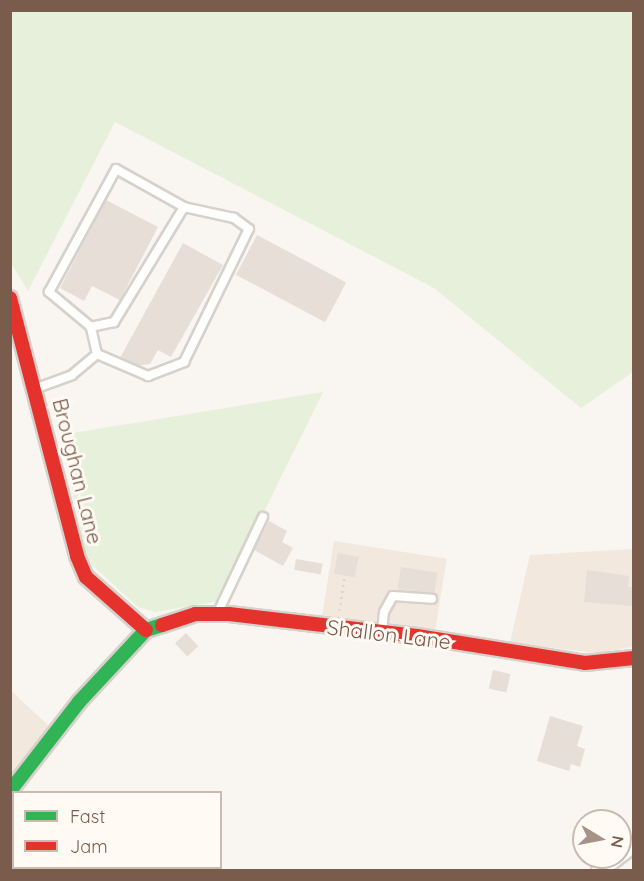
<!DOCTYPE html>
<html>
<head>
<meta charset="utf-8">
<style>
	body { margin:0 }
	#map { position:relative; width:644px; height:881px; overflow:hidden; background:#f9f5f0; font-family:Quicksand,sans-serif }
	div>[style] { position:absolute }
	.residential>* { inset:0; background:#f2e8de; transform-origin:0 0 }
	.green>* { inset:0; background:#e7f0db }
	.building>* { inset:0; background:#e6ded7; transform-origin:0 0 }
	.path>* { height:3px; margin-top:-1.5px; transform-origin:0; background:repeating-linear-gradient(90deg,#dcd5d0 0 1.5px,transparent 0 6px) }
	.roads { filter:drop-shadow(2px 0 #d7d1cb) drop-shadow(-2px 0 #d7d1cb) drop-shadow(0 2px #d7d1cb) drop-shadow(0 -2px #d7d1cb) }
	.lane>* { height:8px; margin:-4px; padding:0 4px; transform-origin:4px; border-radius:4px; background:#fefefd }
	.street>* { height:15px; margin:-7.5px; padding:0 7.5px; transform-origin:7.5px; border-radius:7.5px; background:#fefefd }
	.fast>* { height:14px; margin:-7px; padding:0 7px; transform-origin:7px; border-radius:7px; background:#30b455 }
	.jam>* { height:14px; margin:-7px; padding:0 7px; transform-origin:7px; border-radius:7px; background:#e5322d }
	span { translate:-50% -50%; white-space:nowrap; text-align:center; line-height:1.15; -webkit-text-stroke:6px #fffaf3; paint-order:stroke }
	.street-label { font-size:21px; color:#7a5c4d }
	.frame { position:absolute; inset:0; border:12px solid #7a5c4d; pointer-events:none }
	.legend { position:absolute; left:12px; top:791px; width:210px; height:78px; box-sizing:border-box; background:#fffaf3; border:2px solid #cabbb1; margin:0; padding:8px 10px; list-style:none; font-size:18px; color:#7a5c4d }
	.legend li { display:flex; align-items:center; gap:12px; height:30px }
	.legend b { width:30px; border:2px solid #cabbb1 }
	.north { position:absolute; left:572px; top:809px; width:60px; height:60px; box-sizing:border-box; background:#fffaf3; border:2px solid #cabbb1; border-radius:50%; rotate:100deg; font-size:16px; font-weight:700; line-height:24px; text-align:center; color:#7a5c4d }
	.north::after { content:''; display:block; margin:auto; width:21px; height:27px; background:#a69286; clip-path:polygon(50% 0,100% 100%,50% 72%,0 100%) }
</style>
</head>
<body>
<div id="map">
	<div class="residential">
		<i style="left:334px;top:541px;width:114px;height:79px;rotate:9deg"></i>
		<i style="clip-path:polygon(633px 549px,633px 647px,598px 653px,510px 643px,530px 555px)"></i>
		<i style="clip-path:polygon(10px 690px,49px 726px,10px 777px)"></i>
	</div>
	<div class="green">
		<i style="clip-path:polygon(11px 10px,633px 11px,633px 372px,581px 408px,434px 288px,115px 122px,28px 291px,11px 263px)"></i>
		<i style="clip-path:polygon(323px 392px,220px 601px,155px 612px,138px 607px,92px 565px,84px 547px,61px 435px)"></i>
	</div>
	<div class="building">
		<i style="clip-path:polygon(106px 200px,158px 227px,120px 300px,92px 286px,84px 301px,60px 288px)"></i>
		<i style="left:257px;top:235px;width:101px;height:45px;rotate:28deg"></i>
		<i style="clip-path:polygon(183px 243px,223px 265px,171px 357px,158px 350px,150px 364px,134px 366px,120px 358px)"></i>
		<i style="clip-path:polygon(269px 521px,287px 531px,282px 542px,293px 548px,283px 566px,254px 550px)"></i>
		<i style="left:338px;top:553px;width:21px;height:21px;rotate:11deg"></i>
		<i style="left:296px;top:559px;width:27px;height:11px;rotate:10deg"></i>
		<i style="left:401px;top:567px;width:37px;height:22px;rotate:9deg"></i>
		<i style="clip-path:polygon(587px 570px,629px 576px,628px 587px,634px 587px,633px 606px,584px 602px)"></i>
		<i style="left:186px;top:633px;width:18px;height:15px;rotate:47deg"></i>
		<i style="left:493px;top:670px;width:18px;height:19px;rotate:13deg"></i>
		<i style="clip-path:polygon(550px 716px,583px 726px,577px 746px,585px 749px,580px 767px,571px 764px,569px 771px,537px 761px)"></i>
	</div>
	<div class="path">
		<i style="left:339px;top:610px;width:35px;rotate:-80deg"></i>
	</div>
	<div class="roads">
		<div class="lane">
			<i style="left:97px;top:354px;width:56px;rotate:23.3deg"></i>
			<i style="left:148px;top:376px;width:39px;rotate:-21deg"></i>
			<i style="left:184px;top:362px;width:148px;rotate:-64deg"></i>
			<i style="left:249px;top:229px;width:19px;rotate:-144deg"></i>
			<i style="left:234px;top:218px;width:51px;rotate:-167.6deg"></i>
			<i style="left:37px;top:388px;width:37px;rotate:-20deg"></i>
			<i style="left:72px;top:375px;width:33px;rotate:-40deg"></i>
			<i style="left:97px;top:354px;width:28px;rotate:-103deg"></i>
			<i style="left:91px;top:327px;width:55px;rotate:-140.2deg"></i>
			<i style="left:49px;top:292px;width:140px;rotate:-61.4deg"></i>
			<i style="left:116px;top:169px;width:78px;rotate:29.2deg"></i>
			<i style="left:184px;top:207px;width:135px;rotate:121.3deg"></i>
			<i style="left:114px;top:322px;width:24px;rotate:168deg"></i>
			<i style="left:219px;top:610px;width:103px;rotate:-64.7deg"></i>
			<i style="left:382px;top:631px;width:19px;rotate:-84deg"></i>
			<i style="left:384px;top:612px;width:18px;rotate:-61deg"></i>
			<i style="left:393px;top:596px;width:39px;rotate:4deg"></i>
		</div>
		<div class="street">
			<i style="left:620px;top:854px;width:18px;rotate:-38deg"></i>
			<i style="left:599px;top:870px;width:21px;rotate:-37deg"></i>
		</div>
		<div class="fast">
			<i style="left:10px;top:791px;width:113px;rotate:-52.2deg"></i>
			<i style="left:79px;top:702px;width:98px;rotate:-47.1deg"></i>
			<i style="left:146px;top:630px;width:17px;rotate:-17deg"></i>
		</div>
		<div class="jam">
			<i style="left:10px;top:298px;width:267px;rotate:75.4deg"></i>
			<i style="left:77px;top:556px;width:23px;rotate:67deg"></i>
			<i style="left:86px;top:577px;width:80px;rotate:41.5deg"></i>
			<i style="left:162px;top:625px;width:35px;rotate:-18deg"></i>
			<i style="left:195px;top:614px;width:34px"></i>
			<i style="left:229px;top:614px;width:189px;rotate:6.7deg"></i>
			<i style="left:417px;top:636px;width:170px;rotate:9.1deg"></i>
			<i style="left:585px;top:663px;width:49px;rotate:-5.8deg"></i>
		</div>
	</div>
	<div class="street-label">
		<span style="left:78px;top:471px;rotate:76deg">Broughan Lane</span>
		<span style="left:389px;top:634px;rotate:7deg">Shallon Lane</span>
	</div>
	<div class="frame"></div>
	<ul class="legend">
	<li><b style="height:8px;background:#30b455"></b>Fast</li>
	<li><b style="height:8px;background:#e5322d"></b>Jam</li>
	</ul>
	<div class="north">N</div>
</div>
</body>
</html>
